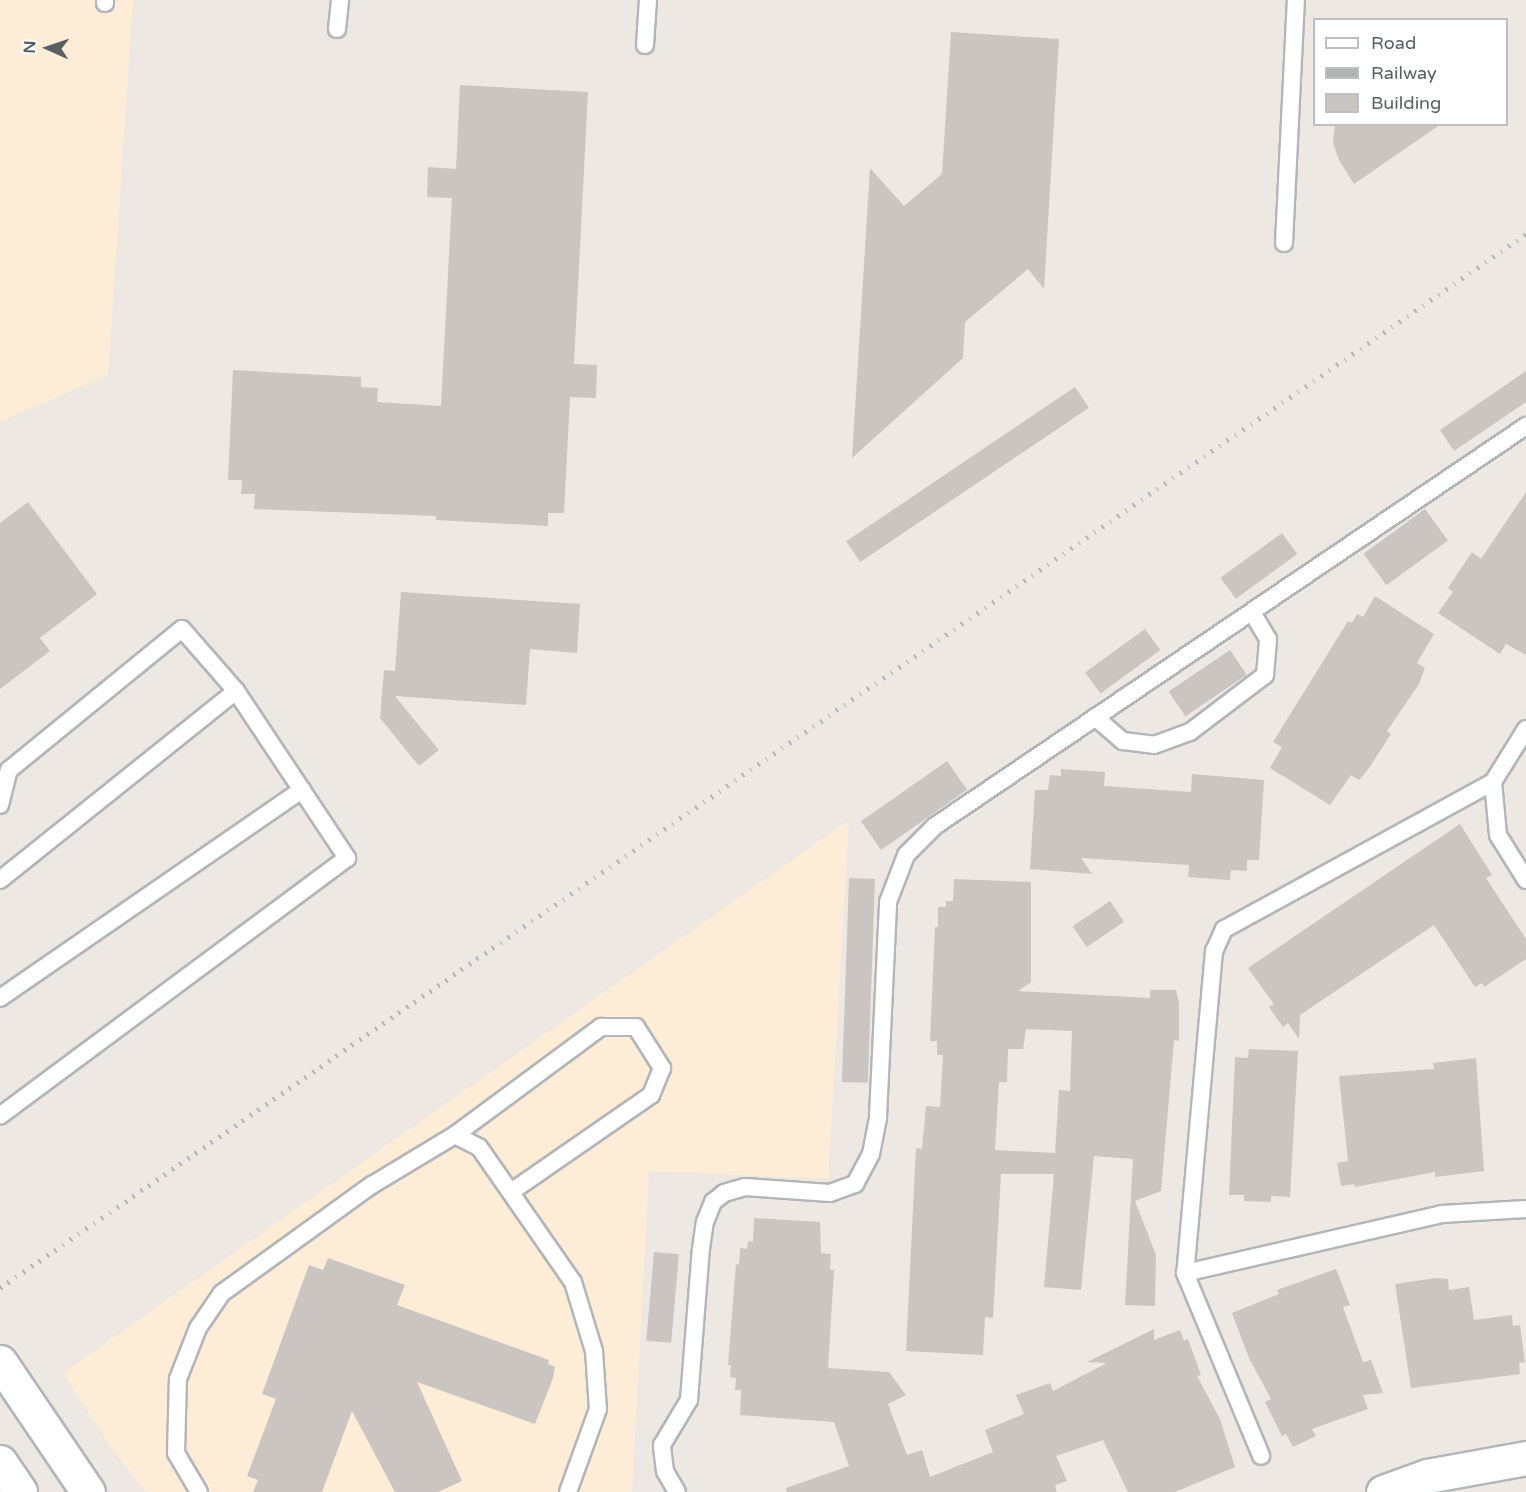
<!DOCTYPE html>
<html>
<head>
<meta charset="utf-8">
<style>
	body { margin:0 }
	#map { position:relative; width:1526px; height:1492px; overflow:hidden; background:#ede8e1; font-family:"Varela Round",sans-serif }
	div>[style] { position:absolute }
	.commercial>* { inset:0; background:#fdecd6 }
	.building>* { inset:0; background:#cac5c1; transform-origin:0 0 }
	.roads { filter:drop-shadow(2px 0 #b2b6b9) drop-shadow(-2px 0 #b2b6b9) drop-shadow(0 2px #b2b6b9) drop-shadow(0 -2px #b2b6b9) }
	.service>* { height:16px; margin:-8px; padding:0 8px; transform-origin:8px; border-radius:8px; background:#fff }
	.tertiary>* { height:33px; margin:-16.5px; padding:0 16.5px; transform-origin:16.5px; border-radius:16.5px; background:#fff }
	.rail>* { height:4.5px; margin-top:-2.25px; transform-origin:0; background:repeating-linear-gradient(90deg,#b1b2b2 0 1.5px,transparent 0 9.5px) }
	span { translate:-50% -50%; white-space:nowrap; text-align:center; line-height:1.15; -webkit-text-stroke:4.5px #fff; paint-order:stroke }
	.legend { position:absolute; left:1313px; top:18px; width:195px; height:108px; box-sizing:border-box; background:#fff; border:2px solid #bdbfc0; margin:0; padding:8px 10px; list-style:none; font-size:18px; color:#5a5f62 }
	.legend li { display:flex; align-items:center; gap:12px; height:30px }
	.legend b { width:30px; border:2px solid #bdbfc0 }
	.north { position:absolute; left:18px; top:18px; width:60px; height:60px; -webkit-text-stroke:4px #fff; paint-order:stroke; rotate:273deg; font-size:16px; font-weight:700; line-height:24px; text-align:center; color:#5a5f62 }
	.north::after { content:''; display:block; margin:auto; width:21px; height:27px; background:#5a5f62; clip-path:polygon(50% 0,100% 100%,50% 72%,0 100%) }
</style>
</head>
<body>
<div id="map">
	<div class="commercial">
		<i style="clip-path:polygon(0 0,133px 0,108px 375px,0 422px)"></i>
		<i style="clip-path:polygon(849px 820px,828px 1179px,649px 1171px,632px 1492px,146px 1492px,111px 1448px,63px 1373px)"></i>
	</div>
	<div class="building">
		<i style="clip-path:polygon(951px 32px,1059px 39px,1044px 289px,1028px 269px,965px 322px,963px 358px,852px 458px,870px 168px,904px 206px,942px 174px)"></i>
		<i style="clip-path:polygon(460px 85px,588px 92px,574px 364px,597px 365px,596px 398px,570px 397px,564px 513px,548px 513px,548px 526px,436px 520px,436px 516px,254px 509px,255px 494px,241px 494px,242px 480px,228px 480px,233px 370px,361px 377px,361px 387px,378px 388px,377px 402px,441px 406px,452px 198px,427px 197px,428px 167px,456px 169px)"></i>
		<i style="clip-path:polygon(1335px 124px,1441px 124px,1354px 184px,1339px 160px,1333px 143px)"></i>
		<i style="clip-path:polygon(1526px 371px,1526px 402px,1454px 451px,1440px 430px)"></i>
		<i style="left:1075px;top:387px;width:25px;height:276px;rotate:56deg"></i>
		<i style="clip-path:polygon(1526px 492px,1526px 655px,1506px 644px,1500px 654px,1438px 613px,1453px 592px,1448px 588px,1472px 552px,1481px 559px)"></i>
		<i style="clip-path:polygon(28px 502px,97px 594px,40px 638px,50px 651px,0 689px,0 523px)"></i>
		<i style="left:1425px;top:509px;width:39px;height:76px;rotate:54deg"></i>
		<i style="left:1282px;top:533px;width:26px;height:76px;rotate:54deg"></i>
		<i style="clip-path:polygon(401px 592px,580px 604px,577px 653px,530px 649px,526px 705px,395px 696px,439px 750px,419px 766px,380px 718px,384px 670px,395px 671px)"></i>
		<i style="clip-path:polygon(1375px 596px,1434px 634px,1417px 663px,1425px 668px,1419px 684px,1387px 731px,1391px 734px,1369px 768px,1359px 780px,1351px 775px,1330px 805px,1270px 768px,1282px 747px,1273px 742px,1348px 621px,1352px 623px,1357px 614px,1363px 617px)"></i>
		<i style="left:1145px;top:629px;width:26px;height:74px;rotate:54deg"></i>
		<i style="left:1230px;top:650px;width:30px;height:74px;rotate:56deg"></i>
		<i style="left:947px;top:761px;width:35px;height:105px;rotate:55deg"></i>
		<i style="clip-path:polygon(1061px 769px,1105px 772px,1104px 786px,1191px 792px,1192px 774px,1264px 780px,1259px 860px,1247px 860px,1247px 871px,1231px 870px,1230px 880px,1188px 877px,1189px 865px,1081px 858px,1092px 874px,1030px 869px,1035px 790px,1048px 790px,1050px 775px,1061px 776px)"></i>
		<i style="clip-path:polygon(1460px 824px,1492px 875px,1486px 878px,1526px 939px,1526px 959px,1484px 987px,1482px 983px,1475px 987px,1434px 925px,1300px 1015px,1299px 1039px,1288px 1023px,1283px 1027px,1269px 1007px,1274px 1004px,1248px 968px)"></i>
		<i style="left:849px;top:878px;width:26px;height:204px;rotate:2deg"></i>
		<i style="clip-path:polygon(evenodd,954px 879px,1031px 882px,1031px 982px,1018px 991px,1150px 998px,1150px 990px,1176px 990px,1179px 1003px,1179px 1041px,1174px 1040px,1161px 1191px,1135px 1201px,1156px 1255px,1155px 1306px,1125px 1305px,1133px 1159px,1094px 1156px,1081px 1290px,1044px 1287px,1054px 1174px,1001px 1174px,993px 1318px,985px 1317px,983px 1355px,906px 1351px,916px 1148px,922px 1149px,926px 1106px,940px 1107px,943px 1055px,937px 1055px,937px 1041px,930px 1041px,935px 927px,938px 927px,938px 907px,946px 907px,946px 901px,953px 901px,954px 879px,1026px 1029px,1072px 1031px,1070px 1091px,1059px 1090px,1055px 1153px,995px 1150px,999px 1082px,1007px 1082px,1008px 1049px,1023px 1049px,1026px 1029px)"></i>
		<i style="left:1110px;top:901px;width:25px;height:45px;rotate:56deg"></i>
		<i style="clip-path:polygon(1249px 1049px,1298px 1051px,1290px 1197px,1271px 1196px,1271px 1202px,1244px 1201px,1244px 1195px,1229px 1195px,1235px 1057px,1248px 1058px)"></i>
		<i style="clip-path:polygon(1476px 1058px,1484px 1171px,1435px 1177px,1435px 1172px,1355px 1187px,1354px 1184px,1341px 1186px,1337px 1163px,1348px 1161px,1339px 1076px,1434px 1069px,1433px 1063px)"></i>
		<i style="clip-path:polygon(754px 1218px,820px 1222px,821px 1253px,831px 1254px,830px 1270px,834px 1270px,828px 1368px,889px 1372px,906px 1395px,888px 1404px,907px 1455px,922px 1450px,930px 1477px,993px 1452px,985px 1430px,1024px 1414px,1016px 1395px,1050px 1383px,1053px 1391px,1107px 1363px,1087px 1362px,1154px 1329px,1154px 1340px,1180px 1330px,1184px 1341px,1188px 1339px,1201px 1375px,1197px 1376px,1220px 1419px,1235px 1467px,1175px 1492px,1128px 1492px,1103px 1440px,1056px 1456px,1067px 1481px,1055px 1485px,1057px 1492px,787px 1492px,786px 1488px,849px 1466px,834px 1422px,740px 1415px,741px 1390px,735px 1390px,736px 1378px,730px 1377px,731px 1365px,728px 1365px,736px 1264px,739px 1265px,740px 1248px,747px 1249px,748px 1241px,753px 1242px)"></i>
		<i style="left:654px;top:1252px;width:25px;height:89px;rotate:5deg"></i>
		<i style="clip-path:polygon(328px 1258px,405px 1285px,397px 1305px,549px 1360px,548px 1364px,555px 1367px,553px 1378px,535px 1424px,417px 1382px,462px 1481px,438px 1492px,395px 1492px,352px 1411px,322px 1492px,253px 1492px,258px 1480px,247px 1476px,276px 1399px,262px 1394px,309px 1265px,323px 1270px)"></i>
		<i style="clip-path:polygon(1336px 1269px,1350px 1305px,1343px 1307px,1363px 1362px,1371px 1360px,1383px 1393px,1363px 1395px,1368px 1409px,1312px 1429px,1316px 1436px,1293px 1447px,1286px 1434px,1282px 1436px,1265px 1402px,1271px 1399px,1249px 1358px,1232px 1313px,1279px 1294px,1277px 1290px)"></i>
		<i style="clip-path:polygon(1436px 1278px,1448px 1279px,1449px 1290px,1469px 1287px,1474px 1320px,1512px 1315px,1513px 1326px,1520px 1325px,1525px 1362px,1519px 1363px,1520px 1374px,1411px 1388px,1395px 1284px)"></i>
	</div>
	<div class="roads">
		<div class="service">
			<i style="left:105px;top:3px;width:3px;rotate:-90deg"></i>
			<i style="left:337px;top:29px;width:29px;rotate:-84deg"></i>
			<i style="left:645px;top:45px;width:45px;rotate:-86.2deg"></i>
			<i style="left:1284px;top:243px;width:243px;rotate:-87.2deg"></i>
			<i style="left:1095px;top:717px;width:37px;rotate:41deg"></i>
			<i style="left:1123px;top:741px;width:31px;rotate:7deg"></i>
			<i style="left:1154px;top:745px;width:38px;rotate:-20deg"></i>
			<i style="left:1190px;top:732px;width:94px;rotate:-37.2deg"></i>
			<i style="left:1265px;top:675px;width:36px;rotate:-85deg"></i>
			<i style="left:1268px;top:639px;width:31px;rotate:-121deg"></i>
			<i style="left:1526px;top:729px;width:62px;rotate:121.9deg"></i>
			<i style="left:1493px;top:782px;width:53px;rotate:84.6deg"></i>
			<i style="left:1498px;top:835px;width:53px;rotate:58.1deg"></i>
			<i style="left:1493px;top:782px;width:307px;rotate:151.3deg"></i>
			<i style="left:1224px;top:929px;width:24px;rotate:114deg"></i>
			<i style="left:1214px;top:951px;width:323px;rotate:95.1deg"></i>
			<i style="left:1185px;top:1273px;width:264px;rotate:-12.9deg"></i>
			<i style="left:1442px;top:1214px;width:84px;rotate:-3.4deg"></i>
			<i style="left:0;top:805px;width:36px;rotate:-76deg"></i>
			<i style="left:9px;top:770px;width:223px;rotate:-39.2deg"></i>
			<i style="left:182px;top:629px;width:82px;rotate:48.9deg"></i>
			<i style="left:0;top:880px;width:302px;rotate:-38.7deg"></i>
			<i style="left:236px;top:691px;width:201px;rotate:56.4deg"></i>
			<i style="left:347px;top:858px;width:432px;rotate:143.4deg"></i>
			<i style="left:0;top:998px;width:367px;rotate:-34.6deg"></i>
			<i style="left:455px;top:1135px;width:182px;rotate:-36.5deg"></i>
			<i style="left:601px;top:1027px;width:35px"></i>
			<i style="left:636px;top:1027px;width:49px;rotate:57.6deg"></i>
			<i style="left:662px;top:1068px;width:29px;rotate:112deg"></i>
			<i style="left:651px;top:1095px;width:170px;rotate:145.3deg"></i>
			<i style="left:1185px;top:1273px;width:198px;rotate:67.4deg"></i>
			<i style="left:199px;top:1492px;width:45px;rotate:-120.5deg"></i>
			<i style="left:176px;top:1453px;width:74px;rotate:-88.5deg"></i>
			<i style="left:178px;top:1379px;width:55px;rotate:-68.6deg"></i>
			<i style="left:198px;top:1328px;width:42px;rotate:-55.6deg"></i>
			<i style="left:222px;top:1293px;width:185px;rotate:-35.8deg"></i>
			<i style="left:372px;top:1185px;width:97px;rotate:-31.1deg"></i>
			<i style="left:455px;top:1135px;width:27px;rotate:27deg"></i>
			<i style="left:479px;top:1147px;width:165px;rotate:55.2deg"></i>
			<i style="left:573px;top:1282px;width:72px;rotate:73.1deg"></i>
			<i style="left:594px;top:1351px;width:58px;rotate:86.1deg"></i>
			<i style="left:598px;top:1409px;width:88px;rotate:109.9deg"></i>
			<i style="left:677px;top:1492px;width:24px;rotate:-120deg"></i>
			<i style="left:665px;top:1471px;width:26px;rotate:-97deg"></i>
			<i style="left:662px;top:1445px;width:52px;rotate:-59deg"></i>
			<i style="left:689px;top:1400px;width:151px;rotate:-85.5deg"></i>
			<i style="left:701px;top:1249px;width:27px;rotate:-82deg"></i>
			<i style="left:705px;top:1222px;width:22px;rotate:-68deg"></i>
			<i style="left:713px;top:1202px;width:14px;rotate:-39deg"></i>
			<i style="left:724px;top:1193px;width:22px;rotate:-16deg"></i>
			<i style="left:745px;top:1187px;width:85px;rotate:4deg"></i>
			<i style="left:830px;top:1193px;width:27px;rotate:-20deg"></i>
			<i style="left:855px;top:1184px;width:34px;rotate:-62deg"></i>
			<i style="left:871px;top:1154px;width:38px;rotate:-79deg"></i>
			<i style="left:878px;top:1117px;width:215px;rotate:-87.3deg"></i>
			<i style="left:888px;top:902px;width:50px;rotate:-69deg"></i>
			<i style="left:906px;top:855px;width:41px;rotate:-45deg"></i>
			<i style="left:935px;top:826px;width:714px;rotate:-34.09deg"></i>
		</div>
		<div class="tertiary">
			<i style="left:0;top:1362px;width:157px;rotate:55.9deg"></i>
			<i style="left:0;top:1462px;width:36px;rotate:56deg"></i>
			<i style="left:1383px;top:1492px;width:47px;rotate:-20deg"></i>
			<i style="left:1427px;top:1476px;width:101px;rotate:-10.3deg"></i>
		</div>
	</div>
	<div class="rail">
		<i style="left:0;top:1288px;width:1855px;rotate:-34.63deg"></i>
	</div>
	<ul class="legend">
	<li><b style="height:8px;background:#fff"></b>Road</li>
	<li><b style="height:8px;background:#b1b2b2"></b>Railway</li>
	<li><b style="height:16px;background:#cac5c1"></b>Building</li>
	</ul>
	<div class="north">N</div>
</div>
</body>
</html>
